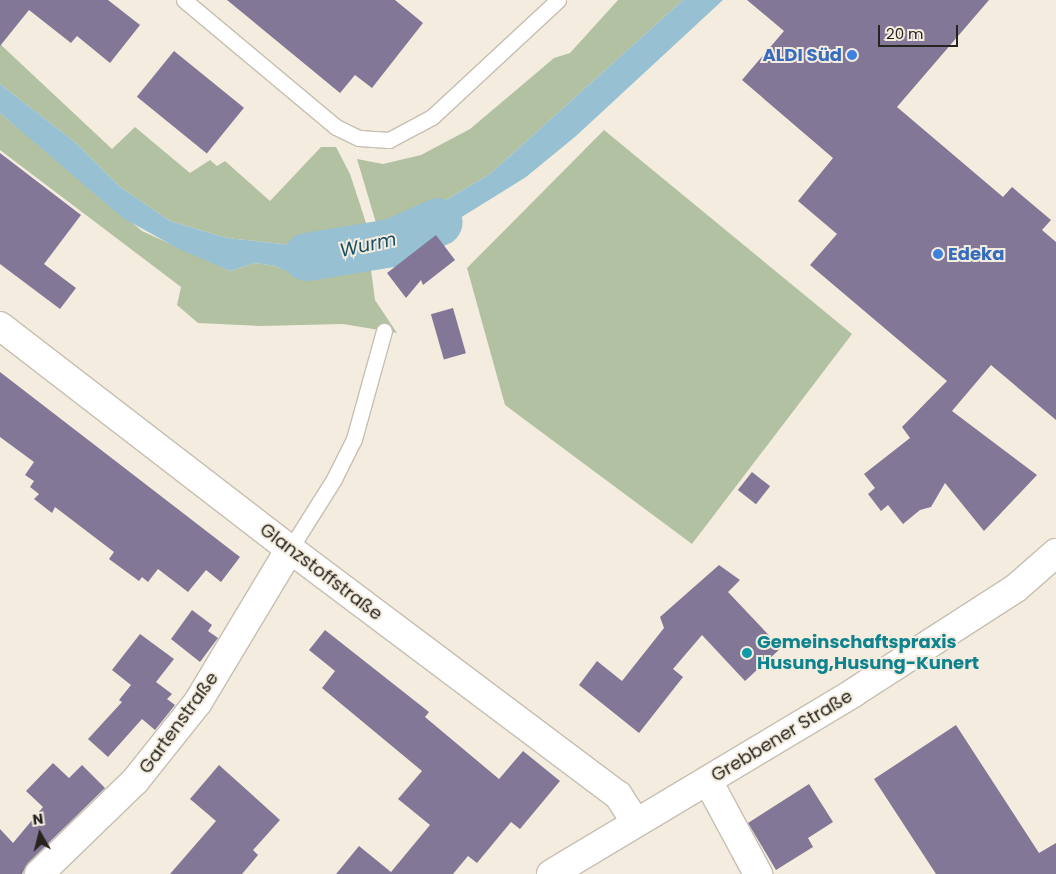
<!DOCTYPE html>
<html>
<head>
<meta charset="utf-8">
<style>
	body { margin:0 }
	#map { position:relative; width:1056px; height:874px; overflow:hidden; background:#f4eddf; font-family:Poppins,sans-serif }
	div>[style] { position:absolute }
	.green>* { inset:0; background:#b3c1a3 }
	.water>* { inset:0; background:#97c0d2 }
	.river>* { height:48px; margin:-24px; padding:0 24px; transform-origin:24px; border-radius:24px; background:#97c0d2 }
	.building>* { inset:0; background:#837797; transform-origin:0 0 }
	.roads { filter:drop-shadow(1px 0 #c6bfb2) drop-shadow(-1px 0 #c6bfb2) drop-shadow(0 1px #c6bfb2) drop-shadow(0 -1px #c6bfb2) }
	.lane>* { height:15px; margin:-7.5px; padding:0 7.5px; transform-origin:7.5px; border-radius:7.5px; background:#fff }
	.street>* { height:28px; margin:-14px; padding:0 14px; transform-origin:14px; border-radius:14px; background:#fff }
	.secondary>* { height:28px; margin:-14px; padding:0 14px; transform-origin:14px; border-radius:14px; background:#fff }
	.dots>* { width:14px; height:14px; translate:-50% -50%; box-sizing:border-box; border:2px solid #f4eddf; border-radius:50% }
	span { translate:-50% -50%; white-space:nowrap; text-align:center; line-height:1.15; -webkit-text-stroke:4px #f4eddf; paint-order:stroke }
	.shop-label { font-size:18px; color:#366cbe; font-weight:700 }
	.right { translate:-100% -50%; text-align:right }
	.left { translate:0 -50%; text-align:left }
	.street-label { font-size:18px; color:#26241f }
	.culture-label { font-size:18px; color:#0d838f; font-weight:700 }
	.water-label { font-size:19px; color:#1a5064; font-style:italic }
	.north { position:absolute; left:15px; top:809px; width:50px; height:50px; -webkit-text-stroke:4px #f4eddf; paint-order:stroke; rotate:352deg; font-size:14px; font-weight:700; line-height:20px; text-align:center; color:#26241f }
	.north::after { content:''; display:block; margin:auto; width:18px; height:22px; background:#26241f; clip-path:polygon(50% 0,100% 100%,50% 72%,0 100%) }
	.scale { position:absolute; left:878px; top:25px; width:80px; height:22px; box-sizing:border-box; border:2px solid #26241f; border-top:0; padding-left:6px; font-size:15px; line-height:18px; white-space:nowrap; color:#26241f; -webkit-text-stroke:4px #f4eddf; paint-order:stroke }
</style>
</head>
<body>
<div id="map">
	<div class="green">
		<i style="clip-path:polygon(618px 0,683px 0,490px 174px,431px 209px,379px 233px,357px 159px,383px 164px,421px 155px,470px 129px,554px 58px,570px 53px)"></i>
		<i style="clip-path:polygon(0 44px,112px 149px,135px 127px,190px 173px,210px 160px,217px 166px,225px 161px,270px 201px,321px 147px,336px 147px,350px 174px,370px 235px,349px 242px,318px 247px,292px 245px,227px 238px,170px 221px,120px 187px,76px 143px,0 84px)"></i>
		<i style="clip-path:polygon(0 113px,142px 231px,230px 271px,255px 263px,276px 266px,287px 271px,318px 271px,370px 262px,375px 300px,397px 333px,343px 324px,261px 326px,198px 323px,177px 305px,181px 287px,0 150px)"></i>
		<i style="clip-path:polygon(604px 130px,852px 334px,692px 544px,505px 405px,467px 268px)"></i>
	</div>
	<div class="water">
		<i style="clip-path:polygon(683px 0,723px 0,576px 136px,526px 177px,423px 241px,380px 262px,379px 233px,431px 209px,490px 174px)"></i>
		<i style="clip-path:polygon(0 84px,76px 143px,120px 187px,170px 221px,227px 238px,292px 245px,318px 247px,349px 242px,370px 235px,370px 262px,318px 271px,286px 271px,276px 266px,255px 263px,230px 271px,179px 249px,123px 218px,0 113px)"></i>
	</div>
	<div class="river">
		<i style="left:307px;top:257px;width:86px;rotate:-9.4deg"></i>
		<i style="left:392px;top:243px;width:51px;rotate:-24.1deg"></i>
	</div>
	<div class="building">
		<i style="clip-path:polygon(0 0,108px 0,140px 25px,110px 63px,77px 36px,71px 43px,29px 10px,0 46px)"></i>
		<i style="clip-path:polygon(227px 0,395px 0,423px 23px,372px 88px,355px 75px,340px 93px)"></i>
		<i style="clip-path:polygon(747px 0,989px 0,897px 107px,1003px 197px,1012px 187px,1051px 220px,1042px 230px,1056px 242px,1056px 420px,991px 365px,952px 411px,1037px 475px,984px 531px,945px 483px,931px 507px,920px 510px,903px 524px,888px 505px,881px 511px,868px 494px,875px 488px,864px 474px,910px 438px,902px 427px,947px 381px,810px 265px,837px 234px,798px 201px,833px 158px,742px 80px,784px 31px)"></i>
		<i style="left:174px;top:51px;width:90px;height:59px;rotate:39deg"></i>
		<i style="clip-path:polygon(0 153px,81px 215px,44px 264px,76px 288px,60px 309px,0 264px)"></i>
		<i style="clip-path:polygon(436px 235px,455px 260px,423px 285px,421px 280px,406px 298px,387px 273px)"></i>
		<i style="left:453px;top:308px;width:47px;height:23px;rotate:74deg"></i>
		<i style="clip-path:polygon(0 372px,240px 557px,221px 582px,206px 570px,188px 592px,158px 569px,148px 582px,142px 577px,139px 581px,109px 559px,114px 552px,55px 507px,52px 513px,34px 499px,39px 494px,30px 487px,34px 481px,25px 475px,34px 462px,0 437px)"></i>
		<i style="left:752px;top:472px;width:23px;height:23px;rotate:38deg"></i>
		<i style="clip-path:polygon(719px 565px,740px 580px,728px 592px,781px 648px,745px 681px,702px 635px,673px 669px,683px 677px,639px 733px,579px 685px,597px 661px,622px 681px,664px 628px,660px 617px)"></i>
		<i style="clip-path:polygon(192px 610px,212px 625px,208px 631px,218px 638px,200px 662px,171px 639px)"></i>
		<i style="clip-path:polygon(325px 630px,429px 712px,425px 717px,499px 779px,523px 751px,560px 781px,520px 829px,511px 822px,477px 863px,468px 856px,453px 874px,336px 874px,359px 846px,391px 872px,430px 825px,398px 799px,422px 771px,322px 688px,335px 671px,309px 650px)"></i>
		<i style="clip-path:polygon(140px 634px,174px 659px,156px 682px,172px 694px,167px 699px,175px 705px,155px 730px,142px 719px,108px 757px,88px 739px,122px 702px,119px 700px,131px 685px,112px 670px)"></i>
		<i style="clip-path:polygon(956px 725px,1039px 853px,1056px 843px,1056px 874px,936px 874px,874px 779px)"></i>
		<i style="clip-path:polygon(53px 763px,69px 778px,82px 765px,105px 788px,28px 863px,22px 874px,0 874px,0 829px,13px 843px,43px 807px,26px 791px)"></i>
		<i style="clip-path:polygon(219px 765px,280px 820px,253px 850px,258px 855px,242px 874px,170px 874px,216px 821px,190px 799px)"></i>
		<i style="clip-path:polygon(809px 784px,833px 822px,808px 838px,813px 847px,776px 870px,748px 823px)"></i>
	</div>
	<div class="roads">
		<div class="lane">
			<i style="left:184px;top:0;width:198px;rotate:39.9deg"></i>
			<i style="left:336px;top:127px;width:25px;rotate:26deg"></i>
			<i style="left:359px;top:138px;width:30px;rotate:4deg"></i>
			<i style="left:389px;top:140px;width:49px;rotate:-28.1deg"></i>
			<i style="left:432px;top:117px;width:172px;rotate:-42.9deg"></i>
			<i style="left:290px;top:549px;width:83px;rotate:-57.8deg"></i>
			<i style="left:334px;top:479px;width:45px;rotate:-63.4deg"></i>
			<i style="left:354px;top:439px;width:112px;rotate:-74.5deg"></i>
		</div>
		<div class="street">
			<i style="left:0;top:326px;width:366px;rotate:37.6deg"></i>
			<i style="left:290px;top:549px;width:410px;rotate:36.9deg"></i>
			<i style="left:618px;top:795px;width:33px;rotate:57deg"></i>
			<i style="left:708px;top:781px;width:106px;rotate:61.7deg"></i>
			<i style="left:39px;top:874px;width:134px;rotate:-44.1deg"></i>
			<i style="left:135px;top:781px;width:101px;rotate:-51.4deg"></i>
			<i style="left:198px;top:702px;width:179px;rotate:-59deg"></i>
		</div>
		<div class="secondary">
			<i style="left:551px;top:874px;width:352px;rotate:-30.9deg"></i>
			<i style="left:853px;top:693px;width:194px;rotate:-32.8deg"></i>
			<i style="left:1016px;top:588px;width:53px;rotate:-41.2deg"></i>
		</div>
	</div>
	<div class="dots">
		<i style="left:852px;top:55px;background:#3f7fe0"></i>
		<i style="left:938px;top:254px;background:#3f7fe0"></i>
		<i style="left:747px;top:653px;background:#0f9aa8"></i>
	</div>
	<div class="shop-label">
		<span class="right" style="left:842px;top:55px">ALDI Süd</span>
		<span class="left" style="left:948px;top:254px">Edeka</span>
	</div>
	<div class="street-label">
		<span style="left:321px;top:572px;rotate:37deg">Glanzstoffstraße</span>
		<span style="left:179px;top:723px;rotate:-54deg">Gartenstraße</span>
		<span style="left:782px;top:736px;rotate:-31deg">Grebbener Straße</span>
	</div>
	<div class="culture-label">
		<span class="left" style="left:757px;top:653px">Gemeinschaftspraxis<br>Husung,Husung-Kunert</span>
	</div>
	<div class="water-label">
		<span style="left:368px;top:245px;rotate:-12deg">Wurm</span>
	</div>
	<div class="north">N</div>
	<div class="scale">20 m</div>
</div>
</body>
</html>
